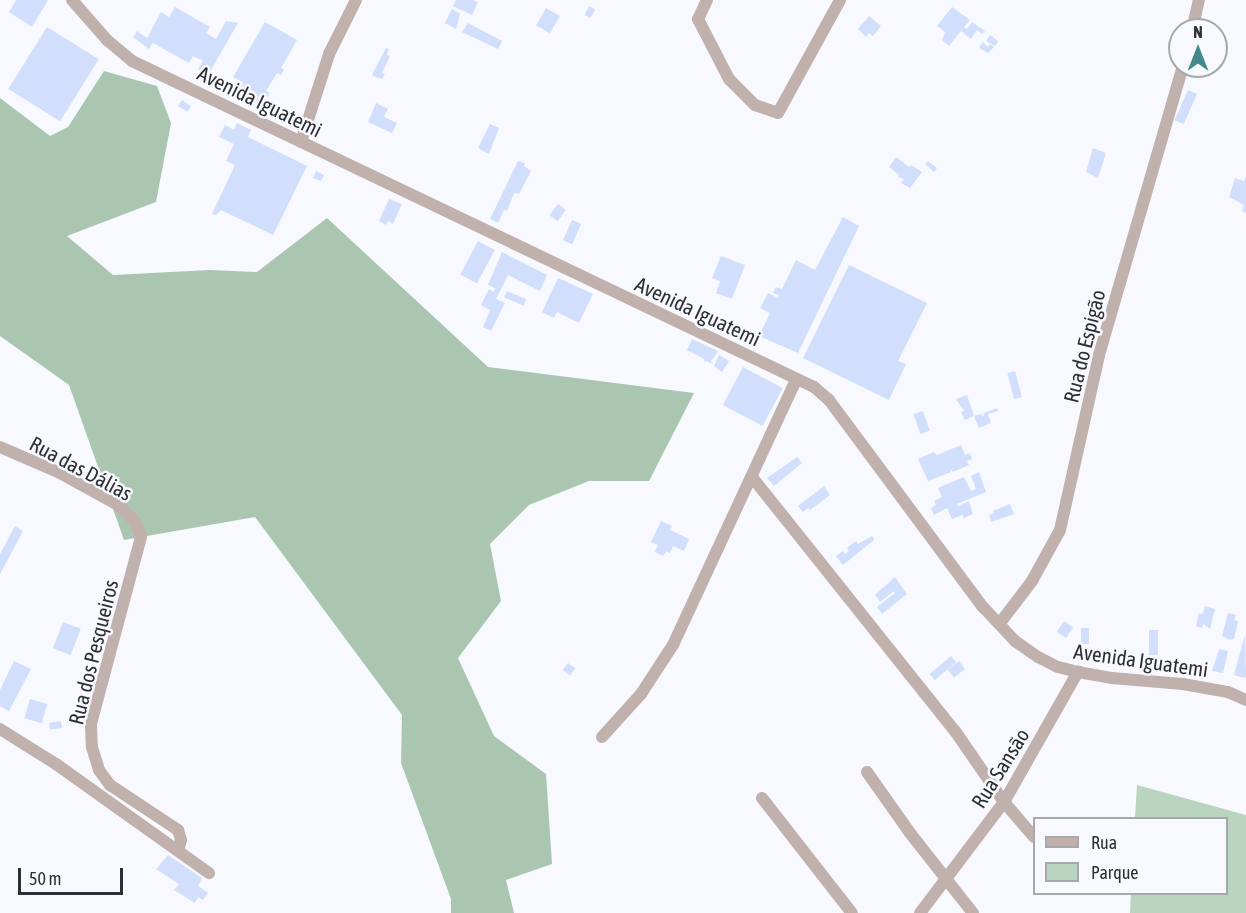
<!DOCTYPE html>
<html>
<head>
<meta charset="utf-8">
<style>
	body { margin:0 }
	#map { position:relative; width:1246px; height:913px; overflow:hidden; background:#f7f9fe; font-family:"Asap Condensed",sans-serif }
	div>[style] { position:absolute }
	.green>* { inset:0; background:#b9d5bf }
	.forest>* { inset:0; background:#aac6b0 }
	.building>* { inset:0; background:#d1defc; transform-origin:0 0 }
	.minor>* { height:12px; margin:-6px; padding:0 6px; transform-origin:6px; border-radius:6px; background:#c1b1ad }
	span { translate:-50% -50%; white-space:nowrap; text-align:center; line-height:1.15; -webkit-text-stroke:5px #f7f9fe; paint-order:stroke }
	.street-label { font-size:21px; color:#2e2f32 }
	.legend { position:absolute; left:1033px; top:817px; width:195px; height:78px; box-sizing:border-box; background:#f7f9fe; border:2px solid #a7a8ac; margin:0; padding:8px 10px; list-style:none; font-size:18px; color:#2e2f32 }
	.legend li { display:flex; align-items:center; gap:12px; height:30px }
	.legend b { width:30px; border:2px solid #a7a8ac }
	.north { position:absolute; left:1168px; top:18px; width:60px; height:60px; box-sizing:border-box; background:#f7f9fe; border:2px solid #a7a8ac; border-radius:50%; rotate:0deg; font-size:16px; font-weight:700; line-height:24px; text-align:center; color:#2e2f32 }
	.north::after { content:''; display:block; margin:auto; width:21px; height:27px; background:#41898a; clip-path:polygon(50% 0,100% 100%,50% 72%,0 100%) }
	.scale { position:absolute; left:18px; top:868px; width:105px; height:27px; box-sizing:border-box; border:3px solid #2e2f32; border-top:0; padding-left:8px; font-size:18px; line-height:21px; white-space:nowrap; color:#2e2f32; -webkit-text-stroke:4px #f7f9fe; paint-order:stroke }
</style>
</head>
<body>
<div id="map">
	<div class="green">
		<i style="clip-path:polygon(1137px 785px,1246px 815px,1246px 913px,1130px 913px,1131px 894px,1226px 894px,1226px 818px,1135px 818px)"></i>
	</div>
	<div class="forest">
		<i style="clip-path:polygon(104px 71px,157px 86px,171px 123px,156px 202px,67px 236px,113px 275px,210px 270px,257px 272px,327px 218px,488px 367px,694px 393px,649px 481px,589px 481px,529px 505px,490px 544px,501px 601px,458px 658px,494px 736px,546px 774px,552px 864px,506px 880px,514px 913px,451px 913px,451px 899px,401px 763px,402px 715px,255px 517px,124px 540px,69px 385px,0 336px,0 98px,50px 136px,68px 127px)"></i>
	</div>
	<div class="building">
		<i style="clip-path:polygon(16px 0,48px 0,32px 27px,9px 12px)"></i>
		<i style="clip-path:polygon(456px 0,473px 0,478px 2px,472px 15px,453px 6px)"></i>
		<i style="left:589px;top:6px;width:7px;height:10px;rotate:27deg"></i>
		<i style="clip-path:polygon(175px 7px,210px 27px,206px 33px,216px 39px,226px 21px,238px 23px,208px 75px,198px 69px,203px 61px,193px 56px,189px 63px,153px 43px,149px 49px,133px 37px,137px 31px,147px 38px,161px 12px,169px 17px)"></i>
		<i style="clip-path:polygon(952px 7px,970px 20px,964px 27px,967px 29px,972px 22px,985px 31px,982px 34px,977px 30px,971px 39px,961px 31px,949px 46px,942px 40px,945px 32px,937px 26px)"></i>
		<i style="left:546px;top:8px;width:16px;height:20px;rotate:30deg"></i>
		<i style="clip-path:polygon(452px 9px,460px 14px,456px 29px,445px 23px)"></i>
		<i style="clip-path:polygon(869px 16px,881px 26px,873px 36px,869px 33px,866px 37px,858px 29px)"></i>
		<i style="clip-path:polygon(265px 22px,297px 40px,281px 68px,284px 70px,281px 75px,277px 73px,266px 91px,270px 93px,268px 97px,261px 93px,257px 102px,239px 91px,244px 83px,233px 77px)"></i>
		<i style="clip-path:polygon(468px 23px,502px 41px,498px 49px,462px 32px)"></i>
		<i style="left:47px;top:27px;width:61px;height:73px;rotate:32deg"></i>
		<i style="clip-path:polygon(990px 35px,998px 41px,995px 46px,986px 41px)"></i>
		<i style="clip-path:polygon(983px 42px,988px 47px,990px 44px,994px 47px,988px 53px,979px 48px)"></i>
		<i style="clip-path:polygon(386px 48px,389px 49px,387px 55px,390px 56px,382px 73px,385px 74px,382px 79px,379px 78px,372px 75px)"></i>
		<i style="left:1188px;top:90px;width:10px;height:33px;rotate:24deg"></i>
		<i style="left:182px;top:100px;width:11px;height:7px;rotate:34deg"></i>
		<i style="clip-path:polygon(376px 103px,388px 109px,384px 117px,397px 123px,392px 133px,368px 122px)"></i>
		<i style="clip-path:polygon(237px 123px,251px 130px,248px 137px,307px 166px,273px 235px,221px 210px,216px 215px,212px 214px,235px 165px,226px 161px,234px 144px,219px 137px,225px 125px,234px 130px)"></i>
		<i style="clip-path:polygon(490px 124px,499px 128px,489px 154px,478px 148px)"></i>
		<i style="clip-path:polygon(1093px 148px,1106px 153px,1098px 178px,1086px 172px)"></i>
		<i style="clip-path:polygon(896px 157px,909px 167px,911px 165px,922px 172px,910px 188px,901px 183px,904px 179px,898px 177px,899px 175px,889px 167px)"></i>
		<i style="clip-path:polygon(518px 161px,525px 163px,524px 166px,531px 171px,519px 194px,514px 193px,507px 211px,504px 210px,498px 223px,490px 219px)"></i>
		<i style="clip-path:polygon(928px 161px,937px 168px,934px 172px,925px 164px)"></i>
		<i style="clip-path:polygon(316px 171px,324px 175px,321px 181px,313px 178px)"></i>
		<i style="clip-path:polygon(1246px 176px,1246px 213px,1242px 211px,1244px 205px,1229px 197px,1235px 178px,1244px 181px)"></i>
		<i style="clip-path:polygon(389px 199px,402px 204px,393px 224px,388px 221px,386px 225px,379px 221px)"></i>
		<i style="left:558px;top:204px;width:10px;height:14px;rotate:37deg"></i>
		<i style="clip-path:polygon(843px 217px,859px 226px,798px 353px,759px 336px,770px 313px,760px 308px,768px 293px,778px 298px,779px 295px,773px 293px,776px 287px,782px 289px,796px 260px,815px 270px)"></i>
		<i style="left:572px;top:220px;width:10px;height:22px;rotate:24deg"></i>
		<i style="left:478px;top:241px;width:19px;height:38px;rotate:28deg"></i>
		<i style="clip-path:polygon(502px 252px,547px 275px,540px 291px,508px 275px,496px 299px,505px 303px,491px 331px,483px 327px,490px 310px,481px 305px,489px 289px,494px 292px,495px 288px,488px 285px)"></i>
		<i style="clip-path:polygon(721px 256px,745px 265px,732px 299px,716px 293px,720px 281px,712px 278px)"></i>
		<i style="clip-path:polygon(849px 265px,927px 303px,898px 361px,906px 364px,889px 400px,803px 358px)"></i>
		<i style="clip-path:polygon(558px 278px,593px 294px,579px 323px,557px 312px,554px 318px,542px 312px)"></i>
		<i style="left:507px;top:291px;width:21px;height:7px;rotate:23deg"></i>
		<i style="clip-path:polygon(692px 339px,718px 351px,711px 361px,713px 364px,706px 361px,705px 363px,704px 359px,687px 350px)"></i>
		<i style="clip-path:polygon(719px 355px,729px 361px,722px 372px,714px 366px)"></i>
		<i style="left:743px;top:367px;width:45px;height:43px;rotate:28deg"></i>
		<i style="left:1015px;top:371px;width:27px;height:8px;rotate:75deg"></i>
		<i style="clip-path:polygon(967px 395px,974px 416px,981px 414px,983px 417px,984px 413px,997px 408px,998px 411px,988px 414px,991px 423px,979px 428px,974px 416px,965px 420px,961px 412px,964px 411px,956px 399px)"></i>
		<i style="left:923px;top:411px;width:21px;height:10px;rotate:71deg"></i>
		<i style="clip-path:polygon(961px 445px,965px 455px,970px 453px,972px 459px,967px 461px,969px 465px,953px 472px,950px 468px,951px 472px,928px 481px,918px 459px,934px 452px,937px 455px)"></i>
		<i style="clip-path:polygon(797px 457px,802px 463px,774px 486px,767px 478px)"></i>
		<i style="clip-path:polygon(979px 472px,986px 492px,957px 504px,958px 506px,969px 501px,973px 514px,964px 518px,962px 515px,952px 519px,947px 508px,934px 515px,931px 508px,936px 505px,934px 501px,942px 497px,938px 488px,964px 477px,971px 491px,976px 489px,971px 476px)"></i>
		<i style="clip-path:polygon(824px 486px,830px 495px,810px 510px,808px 508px,803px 512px,798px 506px)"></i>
		<i style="clip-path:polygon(1010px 504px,1014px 514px,991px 522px,989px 515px,994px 513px,993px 511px)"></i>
		<i style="clip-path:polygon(661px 521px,672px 526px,670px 530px,689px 539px,684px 551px,673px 546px,670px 553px,666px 551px,663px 556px,655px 552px,658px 545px,651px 542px)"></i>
		<i style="clip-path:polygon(15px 526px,23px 531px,0 574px,0 554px)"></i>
		<i style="clip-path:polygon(872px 536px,874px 540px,843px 565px,836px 556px,843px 551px,845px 554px,849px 551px,847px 548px,856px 541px,858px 544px)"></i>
		<i style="clip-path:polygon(895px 577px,907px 594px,882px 614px,877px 607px,895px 593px,894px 591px,880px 602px,875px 595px)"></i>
		<i style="clip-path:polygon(1205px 606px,1215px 609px,1210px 629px,1203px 624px,1202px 628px,1196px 626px,1199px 613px,1203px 614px)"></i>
		<i style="clip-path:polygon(1228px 613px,1236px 615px,1234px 620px,1238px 621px,1234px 639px,1230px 640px,1222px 636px)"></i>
		<i style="left:1064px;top:621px;width:11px;height:13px;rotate:34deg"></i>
		<i style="left:63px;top:622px;width:19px;height:28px;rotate:21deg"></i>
		<i style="left:1081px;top:628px;width:8px;height:16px"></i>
		<i style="left:1149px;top:630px;width:9px;height:25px"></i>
		<i style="clip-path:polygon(1245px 635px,1246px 675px,1245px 678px,1234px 675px)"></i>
		<i style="clip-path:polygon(1219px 649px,1228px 651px,1223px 673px,1212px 671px)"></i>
		<i style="left:951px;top:656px;width:8px;height:28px;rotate:50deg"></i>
		<i style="clip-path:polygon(14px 661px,31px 669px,9px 711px,0 706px,0 690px)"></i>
		<i style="left:959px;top:661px;width:10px;height:14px;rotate:53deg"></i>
		<i style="left:568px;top:663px;width:9px;height:9px;rotate:36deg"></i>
		<i style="left:30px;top:699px;width:18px;height:20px;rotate:16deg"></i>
		<i style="left:61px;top:721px;width:7px;height:12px;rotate:82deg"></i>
		<i style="clip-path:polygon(168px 855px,202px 878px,198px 886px,208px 893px,203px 900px,198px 897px,195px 903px,174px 890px,179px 884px,156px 869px)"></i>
	</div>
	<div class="minor">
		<i style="left:72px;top:0;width:53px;rotate:48.8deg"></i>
		<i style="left:107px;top:40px;width:33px;rotate:40deg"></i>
		<i style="left:132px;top:61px;width:756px;rotate:25.55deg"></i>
		<i style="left:814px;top:387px;width:20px;rotate:41deg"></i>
		<i style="left:829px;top:400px;width:258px;rotate:53.4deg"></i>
		<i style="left:983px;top:607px;width:47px;rotate:46.7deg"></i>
		<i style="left:1015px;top:641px;width:28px;rotate:35deg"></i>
		<i style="left:1038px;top:657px;width:22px;rotate:27deg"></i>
		<i style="left:1058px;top:667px;width:21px;rotate:14deg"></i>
		<i style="left:1078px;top:672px;width:35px;rotate:10deg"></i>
		<i style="left:1112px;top:678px;width:71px;rotate:4.8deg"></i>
		<i style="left:1183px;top:684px;width:46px;rotate:10.1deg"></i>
		<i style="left:1228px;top:692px;width:20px;rotate:24deg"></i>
		<i style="left:707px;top:0;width:21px;rotate:115deg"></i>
		<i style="left:698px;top:19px;width:68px;rotate:62.7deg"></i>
		<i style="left:729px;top:79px;width:37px;rotate:45deg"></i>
		<i style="left:755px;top:105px;width:24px;rotate:19deg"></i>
		<i style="left:778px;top:113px;width:129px;rotate:-61.2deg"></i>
		<i style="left:1192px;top:30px;width:31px;rotate:-77deg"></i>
		<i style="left:301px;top:142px;width:92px;rotate:-72.3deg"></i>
		<i style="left:329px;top:54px;width:60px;rotate:-63.4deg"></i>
		<i style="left:0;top:447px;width:65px;rotate:23.4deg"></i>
		<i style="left:60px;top:473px;width:66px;rotate:28.9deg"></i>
		<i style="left:118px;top:505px;width:23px;rotate:43deg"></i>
		<i style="left:135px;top:521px;width:17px;rotate:69deg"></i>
		<i style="left:141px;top:537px;width:194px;rotate:105deg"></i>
		<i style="left:91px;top:724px;width:23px;rotate:88deg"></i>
		<i style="left:92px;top:747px;width:24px;rotate:73deg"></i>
		<i style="left:99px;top:770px;width:19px;rotate:54deg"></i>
		<i style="left:110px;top:785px;width:82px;rotate:33.5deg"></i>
		<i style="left:178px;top:830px;width:10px;rotate:73deg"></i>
		<i style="left:181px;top:840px;width:11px;rotate:105deg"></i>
		<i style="left:752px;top:477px;width:325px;rotate:51.4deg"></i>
		<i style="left:955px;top:731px;width:86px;rotate:55.4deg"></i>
		<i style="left:1004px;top:802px;width:46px;rotate:49.4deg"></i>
		<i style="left:1000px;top:623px;width:53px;rotate:-52.7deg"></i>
		<i style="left:1032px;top:581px;width:58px;rotate:-61.2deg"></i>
		<i style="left:1060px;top:530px;width:179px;rotate:-77.4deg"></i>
		<i style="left:1099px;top:355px;width:301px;rotate:-73.8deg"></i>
		<i style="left:0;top:729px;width:66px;rotate:32deg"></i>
		<i style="left:56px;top:764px;width:188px;rotate:35.5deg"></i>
		<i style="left:602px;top:737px;width:58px;rotate:-47.8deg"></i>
		<i style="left:641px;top:694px;width:59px;rotate:-56.9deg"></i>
		<i style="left:673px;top:645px;width:292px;rotate:-65.1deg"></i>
		<i style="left:867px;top:772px;width:75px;rotate:54.8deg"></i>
		<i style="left:910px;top:833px;width:102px;rotate:51.8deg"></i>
		<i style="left:762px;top:798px;width:146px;rotate:52deg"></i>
		<i style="left:920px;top:913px;width:139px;rotate:-52.9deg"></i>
		<i style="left:1004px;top:802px;width:150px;rotate:-60.4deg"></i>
	</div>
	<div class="street-label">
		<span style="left:260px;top:101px;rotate:26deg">Avenida Iguatemi</span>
		<span style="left:698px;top:311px;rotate:25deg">Avenida Iguatemi</span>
		<span style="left:1084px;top:346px;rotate:-76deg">Rua do Espigão</span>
		<span style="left:81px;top:468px;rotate:28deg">Rua das Dálias</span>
		<span style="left:93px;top:652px;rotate:-76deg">Rua dos Pesqueiros</span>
		<span style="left:1141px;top:660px;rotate:8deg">Avenida Iguatemi</span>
		<span style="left:1000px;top:768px;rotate:-58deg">Rua Sansão</span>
	</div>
	<ul class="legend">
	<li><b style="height:8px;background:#c1b1ad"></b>Rua</li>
	<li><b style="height:16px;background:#b9d5bf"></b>Parque</li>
	</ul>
	<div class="north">N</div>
	<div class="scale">50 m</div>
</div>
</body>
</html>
